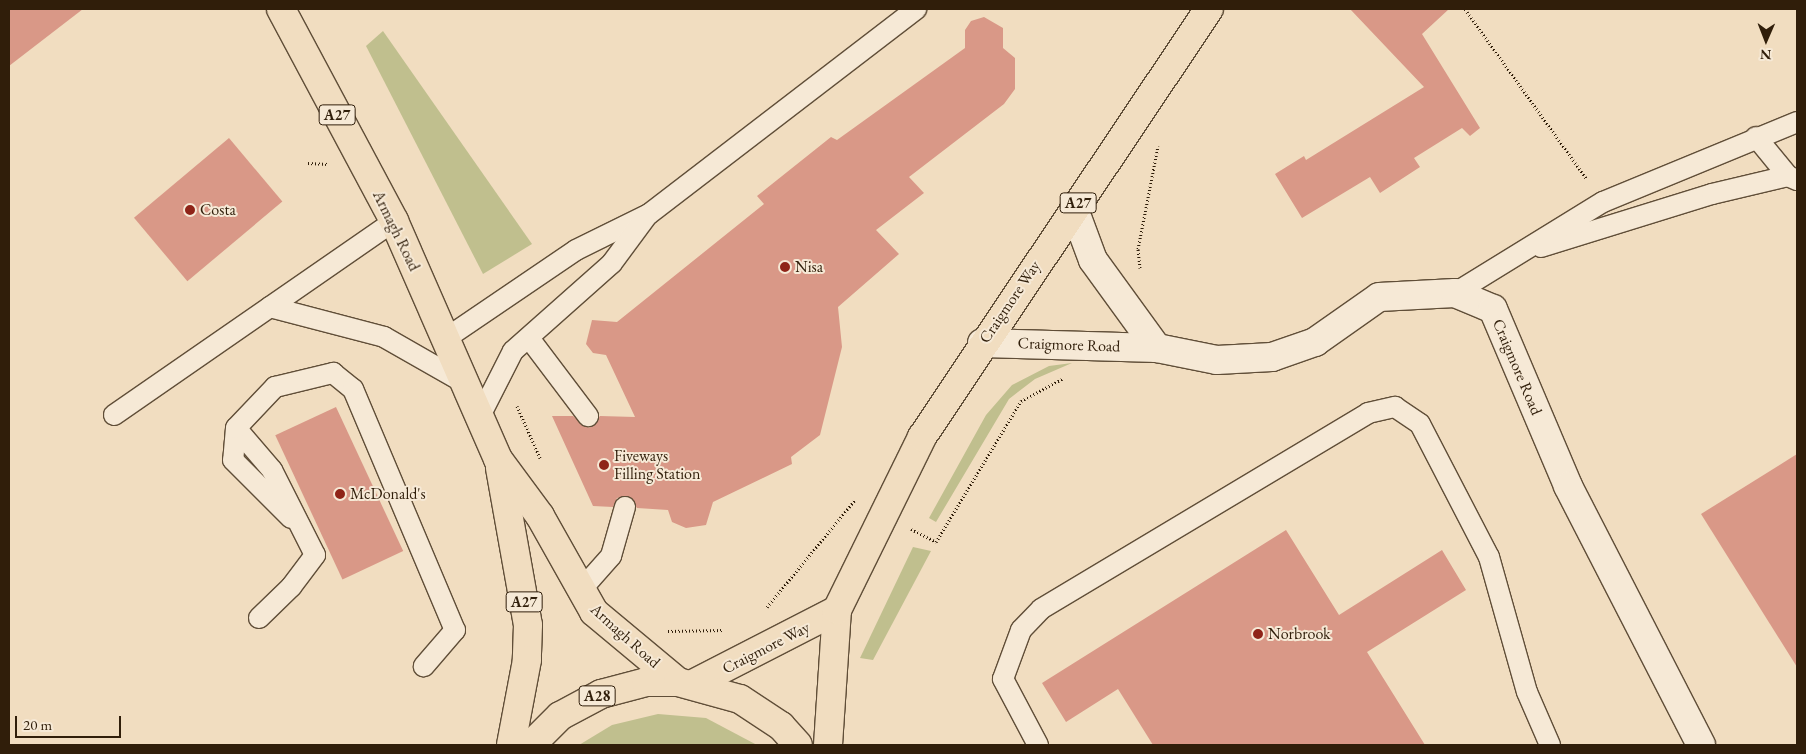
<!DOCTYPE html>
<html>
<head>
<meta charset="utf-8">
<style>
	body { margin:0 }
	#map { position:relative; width:1806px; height:754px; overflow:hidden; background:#f1ddc0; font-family:"EB Garamond",serif }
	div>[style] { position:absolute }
	.green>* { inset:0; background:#c0bf8e }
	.building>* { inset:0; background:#d99887; transform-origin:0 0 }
	.path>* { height:3px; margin-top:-1.5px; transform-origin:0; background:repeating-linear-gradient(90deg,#301e0a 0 1px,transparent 0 3.5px) }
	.roads { filter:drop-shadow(1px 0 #604e38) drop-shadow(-1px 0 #604e38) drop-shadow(0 1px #604e38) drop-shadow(0 -1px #604e38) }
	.lane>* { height:20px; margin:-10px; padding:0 10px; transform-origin:10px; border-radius:10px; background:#f6e9d6 }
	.street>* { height:28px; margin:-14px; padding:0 14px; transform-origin:14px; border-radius:14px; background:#f6e9d6 }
	.primary>* { height:28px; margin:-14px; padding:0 14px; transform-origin:14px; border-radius:14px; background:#f1ddc0 }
	.highway>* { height:28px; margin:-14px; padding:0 14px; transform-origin:14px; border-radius:14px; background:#f1ddc0 }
	.dots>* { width:14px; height:14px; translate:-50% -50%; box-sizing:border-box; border:2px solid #f6e9d6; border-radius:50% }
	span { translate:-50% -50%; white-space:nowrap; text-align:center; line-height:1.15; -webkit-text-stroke:4px #f6e9d6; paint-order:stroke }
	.shield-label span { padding:1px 4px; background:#f6e9d6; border:1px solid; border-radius:4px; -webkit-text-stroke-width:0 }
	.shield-label { font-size:15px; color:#301e0a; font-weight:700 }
	.poi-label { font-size:16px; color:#301e0a }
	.left { translate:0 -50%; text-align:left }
	.street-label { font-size:16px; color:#301e0a }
	.frame { position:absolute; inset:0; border:10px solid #301e0a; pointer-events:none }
	.north { position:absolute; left:1741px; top:15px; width:50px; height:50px; -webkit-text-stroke:4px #f6e9d6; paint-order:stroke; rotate:181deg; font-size:14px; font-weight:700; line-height:20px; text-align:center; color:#301e0a }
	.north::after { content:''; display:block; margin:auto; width:18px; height:22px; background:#301e0a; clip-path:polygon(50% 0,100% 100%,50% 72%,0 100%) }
	.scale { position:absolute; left:15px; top:716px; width:106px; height:22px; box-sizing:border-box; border:2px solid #301e0a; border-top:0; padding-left:6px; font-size:15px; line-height:18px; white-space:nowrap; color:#301e0a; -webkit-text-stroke:4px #f6e9d6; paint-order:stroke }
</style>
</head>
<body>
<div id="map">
	<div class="green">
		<i style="clip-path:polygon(383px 31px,532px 244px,483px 274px,366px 46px)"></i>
		<i style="clip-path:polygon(1072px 363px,1035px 379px,1009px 399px,936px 522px,929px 518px,986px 415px,1012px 385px,1049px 366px)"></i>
		<i style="clip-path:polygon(913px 547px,931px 551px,873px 660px,860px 658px)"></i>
		<i style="clip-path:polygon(658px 714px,706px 718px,757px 745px,579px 745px,612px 725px)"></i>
	</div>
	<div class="building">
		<i style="clip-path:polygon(9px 9px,83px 9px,9px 66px)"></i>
		<i style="clip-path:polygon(1350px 9px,1449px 9px,1422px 34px,1480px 128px,1470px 136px,1462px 128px,1414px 158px,1420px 167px,1380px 193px,1370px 177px,1302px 218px,1275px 174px,1304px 156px,1306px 160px,1424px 87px)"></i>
		<i style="clip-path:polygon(984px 17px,1003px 28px,1003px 48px,1015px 58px,1015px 89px,1004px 104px,909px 177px,924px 193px,876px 230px,899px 254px,838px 307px,842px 347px,820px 435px,791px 457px,792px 464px,713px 502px,706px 525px,686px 528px,672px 522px,668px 510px,637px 508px,628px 496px,617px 498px,613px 507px,593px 506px,552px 416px,573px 416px,589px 428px,600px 416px,635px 417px,606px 355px,593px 353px,586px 344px,592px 320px,617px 322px,764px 204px,757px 196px,831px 137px,837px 140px,965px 48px,965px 30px,971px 21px)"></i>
		<i style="left:229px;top:138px;width:83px;height:124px;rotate:50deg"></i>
		<i style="left:336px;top:407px;width:159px;height:67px;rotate:65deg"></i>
		<i style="clip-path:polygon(1797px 454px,1797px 667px,1701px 514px)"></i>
		<i style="clip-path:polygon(1286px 530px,1339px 615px,1442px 550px,1466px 590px,1367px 652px,1425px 745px,1153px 745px,1118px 689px,1066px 722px,1042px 683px)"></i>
	</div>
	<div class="path">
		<i style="left:1465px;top:9px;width:208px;rotate:54.4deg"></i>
		<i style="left:308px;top:163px;width:20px;rotate:3deg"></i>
		<i style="left:1140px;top:268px;width:19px;rotate:-96deg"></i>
		<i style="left:1138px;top:249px;width:105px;rotate:-79deg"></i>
		<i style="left:517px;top:406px;width:57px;rotate:66.1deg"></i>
		<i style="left:911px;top:529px;width:28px;rotate:27deg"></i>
		<i style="left:936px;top:542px;width:165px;rotate:-58.9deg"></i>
		<i style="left:1021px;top:401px;width:47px;rotate:-28.2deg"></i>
		<i style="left:767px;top:607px;width:139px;rotate:-50.6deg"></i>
		<i style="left:668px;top:631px;width:56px;rotate:-1deg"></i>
	</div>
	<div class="roads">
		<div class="lane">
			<i style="left:1756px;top:137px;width:50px;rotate:50.6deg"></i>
			<i style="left:1541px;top:247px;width:179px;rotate:-17.2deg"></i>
			<i style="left:1712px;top:194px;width:78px;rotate:-13.3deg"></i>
			<i style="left:1788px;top:176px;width:10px;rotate:24deg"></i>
			<i style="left:1455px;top:293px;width:174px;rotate:-31.6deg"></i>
			<i style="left:1603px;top:202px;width:210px;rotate:-22.4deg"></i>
			<i style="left:270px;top:307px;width:118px;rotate:14.7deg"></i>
			<i style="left:384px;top:337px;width:91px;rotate:29.7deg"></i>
			<i style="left:529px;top:338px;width:98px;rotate:52.9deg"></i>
			<i style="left:445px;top:339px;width:158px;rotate:-34.2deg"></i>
			<i style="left:576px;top:250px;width:81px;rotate:-26.3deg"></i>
			<i style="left:649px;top:214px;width:337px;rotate:-37.5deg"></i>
			<i style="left:114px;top:415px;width:341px;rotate:-34.7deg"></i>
			<i style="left:479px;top:418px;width:75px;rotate:-63.1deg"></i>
			<i style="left:513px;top:351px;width:132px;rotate:-41.6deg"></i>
			<i style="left:612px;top:263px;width:57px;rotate:-53.5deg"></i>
			<i style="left:236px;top:428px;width:32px;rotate:95deg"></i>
			<i style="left:233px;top:460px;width:82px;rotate:45deg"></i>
			<i style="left:580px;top:591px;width:47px;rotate:-48.5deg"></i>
			<i style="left:611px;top:556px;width:51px;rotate:-74.1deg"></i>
			<i style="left:259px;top:618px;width:45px;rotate:-44.1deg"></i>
			<i style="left:291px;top:587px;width:40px;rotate:-53deg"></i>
			<i style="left:315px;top:555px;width:95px;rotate:-116.8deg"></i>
			<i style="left:272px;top:470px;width:55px;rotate:-130.6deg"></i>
			<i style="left:236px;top:428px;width:57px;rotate:-46.4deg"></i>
			<i style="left:275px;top:387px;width:60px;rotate:-13.6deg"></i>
			<i style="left:333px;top:373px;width:26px;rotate:39deg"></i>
			<i style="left:353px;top:389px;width:262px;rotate:67.1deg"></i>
			<i style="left:455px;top:630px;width:48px;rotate:130.7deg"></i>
			<i style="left:1038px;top:745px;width:75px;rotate:-117.9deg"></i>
			<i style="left:1003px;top:679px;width:52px;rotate:-69.8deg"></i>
			<i style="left:1021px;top:630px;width:29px;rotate:-46deg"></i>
			<i style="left:1041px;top:609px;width:381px;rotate:-30.9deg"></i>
			<i style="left:1368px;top:413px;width:28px;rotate:-13deg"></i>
			<i style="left:1395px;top:407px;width:30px;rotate:34deg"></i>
			<i style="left:1420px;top:424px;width:150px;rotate:62.6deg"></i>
			<i style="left:1489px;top:557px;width:140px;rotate:74.3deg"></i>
			<i style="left:1527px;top:692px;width:58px;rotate:66.5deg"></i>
		</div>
		<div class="street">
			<i style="left:1074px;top:209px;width:54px;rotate:69.6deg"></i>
			<i style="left:1093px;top:260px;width:109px;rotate:54deg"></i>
			<i style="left:982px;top:343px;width:175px;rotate:1.6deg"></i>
			<i style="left:1157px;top:348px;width:61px;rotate:11.3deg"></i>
			<i style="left:1217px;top:360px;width:55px;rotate:-3.1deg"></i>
			<i style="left:1272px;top:357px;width:46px;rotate:-19.2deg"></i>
			<i style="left:1315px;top:342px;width:78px;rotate:-35.1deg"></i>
			<i style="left:1379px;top:297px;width:76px;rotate:-3deg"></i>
			<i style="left:1455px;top:293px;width:41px;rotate:22.8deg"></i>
			<i style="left:1493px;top:309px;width:192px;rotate:67deg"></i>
			<i style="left:1568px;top:486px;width:291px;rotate:62.8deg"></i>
		</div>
		<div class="primary">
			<i style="left:281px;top:9px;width:240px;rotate:61.9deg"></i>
			<i style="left:394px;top:221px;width:260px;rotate:66.4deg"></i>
			<i style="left:498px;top:459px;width:71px;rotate:53.6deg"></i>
			<i style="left:540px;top:516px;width:110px;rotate:60.6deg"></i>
			<i style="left:594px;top:612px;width:109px;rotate:39.8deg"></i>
			<i style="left:500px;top:468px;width:159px;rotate:79.9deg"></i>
			<i style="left:528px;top:625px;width:35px;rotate:92deg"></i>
			<i style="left:527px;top:660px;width:86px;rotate:100.7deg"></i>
		</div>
		<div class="highway">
			<i style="left:693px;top:684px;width:162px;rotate:-27.2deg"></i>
			<i style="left:531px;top:745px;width:41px;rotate:-45deg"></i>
			<i style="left:560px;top:716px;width:47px;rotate:-28.2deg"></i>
			<i style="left:601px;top:694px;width:47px;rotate:-14.9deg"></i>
			<i style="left:646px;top:682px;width:32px"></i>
			<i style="left:678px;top:682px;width:64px;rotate:15.3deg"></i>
			<i style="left:740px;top:699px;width:49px;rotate:33.4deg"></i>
			<i style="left:781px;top:726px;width:25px;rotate:48deg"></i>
			<i style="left:828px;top:745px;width:135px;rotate:-86.2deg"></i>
			<i style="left:837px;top:610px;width:193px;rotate:-63.8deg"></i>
			<i style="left:922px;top:437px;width:515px;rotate:-56.16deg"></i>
		</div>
	</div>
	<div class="dots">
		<i style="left:190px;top:210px;background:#8f2418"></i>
		<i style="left:785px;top:267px;background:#8f2418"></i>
		<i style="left:604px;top:465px;background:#8f2418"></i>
		<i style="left:340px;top:494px;background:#8f2418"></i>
		<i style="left:1258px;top:634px;background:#8f2418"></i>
	</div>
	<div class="shield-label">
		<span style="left:337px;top:115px">A27</span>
		<span style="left:1078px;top:203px">A27</span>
		<span style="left:524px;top:602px">A27</span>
		<span style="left:597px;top:696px">A28</span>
	</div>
	<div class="poi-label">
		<span class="left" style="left:200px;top:210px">Costa</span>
		<span class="left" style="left:795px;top:267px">Nisa</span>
		<span class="left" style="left:614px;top:465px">Fiveways<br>Filling Station</span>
		<span class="left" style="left:350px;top:494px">McDonald's</span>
		<span class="left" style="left:1268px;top:634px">Norbrook</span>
	</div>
	<div class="street-label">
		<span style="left:396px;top:231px;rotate:64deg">Armagh Road</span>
		<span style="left:1010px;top:302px;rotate:-56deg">Craigmore Way</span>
		<span style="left:1069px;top:345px;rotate:2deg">Craigmore Road</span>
		<span style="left:1517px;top:367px;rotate:67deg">Craigmore Road</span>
		<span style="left:625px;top:636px;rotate:42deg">Armagh Road</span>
		<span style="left:766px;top:648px;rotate:-27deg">Craigmore Way</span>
	</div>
	<div class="frame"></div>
	<div class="north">N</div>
	<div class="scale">20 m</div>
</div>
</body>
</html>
